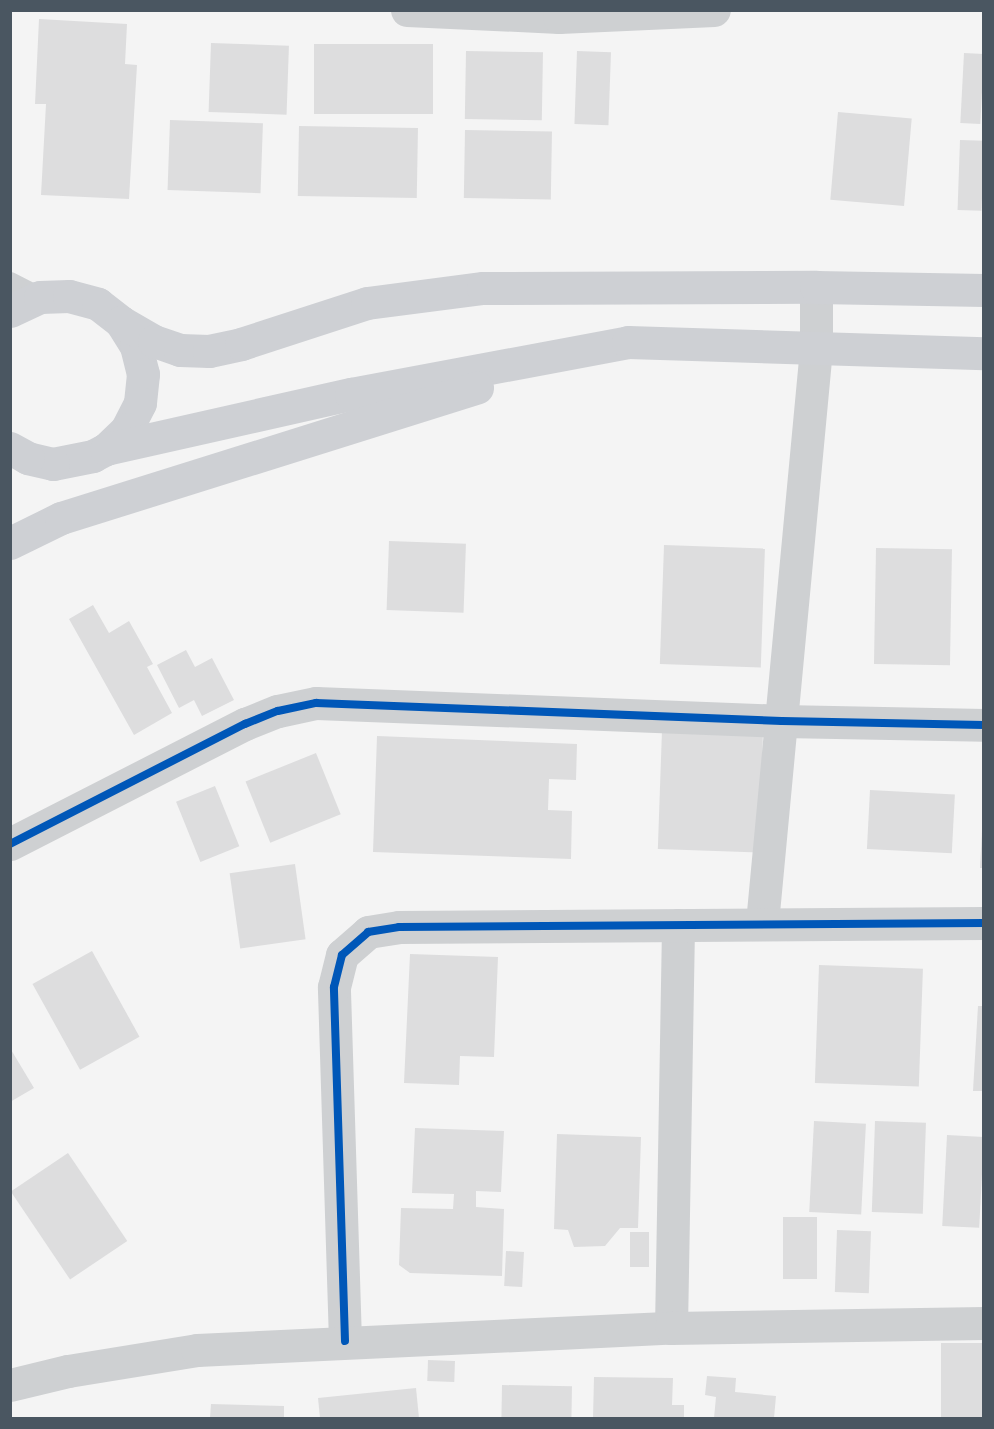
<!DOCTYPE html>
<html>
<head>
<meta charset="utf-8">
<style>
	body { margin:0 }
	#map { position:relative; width:994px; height:1429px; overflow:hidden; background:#f4f4f4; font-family:"Open Sans",sans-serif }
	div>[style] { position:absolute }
	.building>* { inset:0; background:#ddddde; transform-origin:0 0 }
	.lane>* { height:20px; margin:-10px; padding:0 10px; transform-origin:10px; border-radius:10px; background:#ced0d2 }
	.street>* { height:33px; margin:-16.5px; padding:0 16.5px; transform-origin:16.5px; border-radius:16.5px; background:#ced0d2 }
	.secondary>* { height:33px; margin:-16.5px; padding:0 16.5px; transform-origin:16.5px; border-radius:16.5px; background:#ced0d4 }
	.cycleway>* { height:8px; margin:-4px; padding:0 4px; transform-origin:4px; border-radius:4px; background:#0057b8 }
	span { translate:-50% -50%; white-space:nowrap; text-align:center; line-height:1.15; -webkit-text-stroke:6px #fff; paint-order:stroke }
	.frame { position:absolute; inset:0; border:12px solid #4a5661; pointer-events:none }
</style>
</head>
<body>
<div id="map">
	<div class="building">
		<i style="clip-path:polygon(39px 19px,127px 24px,125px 64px,137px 65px,129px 199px,41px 195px,46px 104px,35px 104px)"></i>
		<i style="left:211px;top:43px;width:78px;height:69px;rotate:2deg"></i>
		<i style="left:314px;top:44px;width:119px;height:70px"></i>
		<i style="left:466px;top:51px;width:77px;height:68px;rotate:1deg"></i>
		<i style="left:577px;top:51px;width:34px;height:73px;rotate:2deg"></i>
		<i style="left:964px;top:53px;width:20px;height:70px;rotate:3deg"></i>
		<i style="left:838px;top:112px;width:74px;height:88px;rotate:5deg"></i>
		<i style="left:170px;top:120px;width:93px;height:70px;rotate:2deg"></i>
		<i style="left:299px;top:126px;width:119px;height:70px;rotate:1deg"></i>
		<i style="left:465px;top:130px;width:87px;height:68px;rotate:1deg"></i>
		<i style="left:960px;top:140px;width:24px;height:70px;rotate:2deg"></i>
		<i style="left:389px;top:541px;width:77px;height:69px;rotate:2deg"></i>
		<i style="left:664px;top:545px;width:101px;height:119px;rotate:2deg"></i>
		<i style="left:876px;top:548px;width:76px;height:116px;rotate:1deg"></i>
		<i style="clip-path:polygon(93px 605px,109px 633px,129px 621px,153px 664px,147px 667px,172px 713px,134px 735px,69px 619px)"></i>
		<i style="clip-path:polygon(186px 650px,195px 667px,212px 658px,234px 700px,202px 716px,194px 700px,179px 708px,157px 665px)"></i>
		<i style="left:662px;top:730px;width:101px;height:119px;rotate:2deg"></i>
		<i style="clip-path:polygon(377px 736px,577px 744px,576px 780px,549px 779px,548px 810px,572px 811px,571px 859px,373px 852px)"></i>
		<i style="left:316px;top:753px;width:66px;height:76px;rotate:68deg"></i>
		<i style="left:215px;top:786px;width:65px;height:42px;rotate:68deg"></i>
		<i style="left:870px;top:790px;width:85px;height:59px;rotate:3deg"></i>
		<i style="clip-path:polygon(982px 831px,984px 832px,984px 868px,980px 868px)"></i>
		<i style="left:295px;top:864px;width:76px;height:66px;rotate:82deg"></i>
		<i style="left:92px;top:951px;width:98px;height:68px;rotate:61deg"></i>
		<i style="clip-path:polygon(410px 954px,498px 957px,494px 1057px,460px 1056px,459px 1085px,404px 1083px)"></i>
		<i style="left:819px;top:965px;width:104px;height:118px;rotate:2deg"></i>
		<i style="clip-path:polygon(978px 1006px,984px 1006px,984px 1091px,973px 1091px)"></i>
		<i style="clip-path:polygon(10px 1048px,34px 1088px,10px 1102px)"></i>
		<i style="left:814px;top:1121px;width:52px;height:91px;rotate:3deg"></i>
		<i style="left:875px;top:1121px;width:51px;height:91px;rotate:2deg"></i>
		<i style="clip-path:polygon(415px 1128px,504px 1131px,501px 1192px,476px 1191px,476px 1207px,504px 1209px,502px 1276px,410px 1273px,399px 1265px,401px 1208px,453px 1209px,454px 1194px,412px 1193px)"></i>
		<i style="clip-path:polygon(557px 1134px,641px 1137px,638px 1228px,620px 1228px,605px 1246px,574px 1247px,568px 1230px,554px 1229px)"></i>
		<i style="left:947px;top:1135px;width:37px;height:91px;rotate:3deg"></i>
		<i style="left:68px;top:1153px;width:106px;height:69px;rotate:56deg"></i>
		<i style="left:783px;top:1217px;width:34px;height:62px"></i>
		<i style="left:837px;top:1230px;width:34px;height:62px;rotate:2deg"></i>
		<i style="left:630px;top:1232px;width:19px;height:35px"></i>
		<i style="left:506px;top:1251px;width:18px;height:35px;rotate:3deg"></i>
		<i style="left:984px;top:1343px;width:75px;height:43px;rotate:90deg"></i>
		<i style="left:428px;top:1360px;width:27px;height:21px;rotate:2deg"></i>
		<i style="clip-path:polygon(707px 1376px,736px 1378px,735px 1392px,776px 1396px,774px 1418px,714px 1418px,716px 1397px,705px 1395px)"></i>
		<i style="clip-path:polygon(594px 1377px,673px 1378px,672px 1405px,684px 1405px,684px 1418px,593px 1418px)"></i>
		<i style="left:502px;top:1385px;width:70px;height:33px;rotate:1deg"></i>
		<i style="clip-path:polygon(416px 1388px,419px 1418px,320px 1418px,318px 1398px)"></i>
		<i style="clip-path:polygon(211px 1404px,284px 1406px,284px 1418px,210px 1418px)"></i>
	</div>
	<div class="lane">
		<i style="left:10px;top:282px;width:34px;rotate:27deg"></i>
	</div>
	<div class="street">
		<i style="left:407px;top:10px;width:152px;rotate:2.6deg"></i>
		<i style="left:559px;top:17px;width:155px;rotate:-2.6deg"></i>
		<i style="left:10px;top:844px;width:264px;rotate:-27.1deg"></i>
		<i style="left:245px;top:724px;width:35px;rotate:-22deg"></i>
		<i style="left:278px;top:711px;width:39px;rotate:-12deg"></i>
		<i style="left:316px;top:703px;width:466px;rotate:2.2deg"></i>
		<i style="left:782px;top:721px;width:202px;rotate:1.1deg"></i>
		<i style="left:762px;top:923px;width:577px;rotate:-84.63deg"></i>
		<i style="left:816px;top:349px;width:62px;rotate:-90deg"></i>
		<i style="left:671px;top:1328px;width:403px;rotate:-89deg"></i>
		<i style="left:345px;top:1341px;width:354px;rotate:-91.8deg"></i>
		<i style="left:334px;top:987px;width:33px;rotate:-76deg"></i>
		<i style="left:342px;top:955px;width:35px;rotate:-41deg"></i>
		<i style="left:368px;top:932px;width:31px;rotate:-9deg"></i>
		<i style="left:399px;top:927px;width:585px;rotate:-0.39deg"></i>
		<i style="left:10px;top:1385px;width:60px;rotate:-13.6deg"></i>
		<i style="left:68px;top:1371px;width:131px;rotate:-9.2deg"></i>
		<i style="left:197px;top:1350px;width:475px;rotate:-2.7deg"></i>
		<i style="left:671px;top:1328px;width:313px;rotate:-0.9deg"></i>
	</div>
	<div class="secondary">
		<i style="left:10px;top:311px;width:33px;rotate:-25deg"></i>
		<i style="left:40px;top:297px;width:29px;rotate:-2deg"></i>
		<i style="left:69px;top:296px;width:30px;rotate:15deg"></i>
		<i style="left:98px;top:304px;width:29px;rotate:38deg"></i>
		<i style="left:121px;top:322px;width:28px;rotate:58deg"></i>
		<i style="left:136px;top:346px;width:29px;rotate:76deg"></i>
		<i style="left:143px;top:374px;width:29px;rotate:96deg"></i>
		<i style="left:140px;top:403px;width:29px;rotate:117deg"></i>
		<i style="left:127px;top:429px;width:29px;rotate:136deg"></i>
		<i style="left:106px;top:449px;width:15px;rotate:152deg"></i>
		<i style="left:93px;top:456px;width:41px;rotate:168.7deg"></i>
		<i style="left:53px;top:464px;width:26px;rotate:-167deg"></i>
		<i style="left:28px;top:458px;width:21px;rotate:-151deg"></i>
		<i style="left:121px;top:322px;width:38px;rotate:30deg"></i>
		<i style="left:154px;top:341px;width:28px;rotate:19deg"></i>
		<i style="left:180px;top:350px;width:29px;rotate:2deg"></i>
		<i style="left:209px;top:351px;width:33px;rotate:-12deg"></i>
		<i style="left:241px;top:344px;width:133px;rotate:-18deg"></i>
		<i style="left:367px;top:303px;width:117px;rotate:-7.4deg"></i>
		<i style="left:483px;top:288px;width:333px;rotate:-0.2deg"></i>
		<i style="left:816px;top:287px;width:168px;rotate:1deg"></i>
		<i style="left:106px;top:449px;width:251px;rotate:-12.7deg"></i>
		<i style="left:351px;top:394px;width:282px;rotate:-10.6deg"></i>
		<i style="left:628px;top:342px;width:356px;rotate:1.8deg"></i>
		<i style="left:10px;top:543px;width:57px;rotate:-26.1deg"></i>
		<i style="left:61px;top:518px;width:436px;rotate:-17.4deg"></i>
	</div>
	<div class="cycleway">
		<i style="left:10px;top:844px;width:264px;rotate:-27.1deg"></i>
		<i style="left:245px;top:724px;width:35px;rotate:-22deg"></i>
		<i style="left:278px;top:711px;width:39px;rotate:-12deg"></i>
		<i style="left:316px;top:703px;width:466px;rotate:2.2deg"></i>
		<i style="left:782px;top:721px;width:202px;rotate:1.1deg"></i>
		<i style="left:345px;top:1341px;width:354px;rotate:-91.8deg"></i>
		<i style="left:334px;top:987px;width:33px;rotate:-76deg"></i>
		<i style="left:342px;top:955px;width:35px;rotate:-41deg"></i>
		<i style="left:368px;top:932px;width:31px;rotate:-9deg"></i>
		<i style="left:399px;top:927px;width:585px;rotate:-0.39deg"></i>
	</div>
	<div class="frame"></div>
</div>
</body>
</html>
